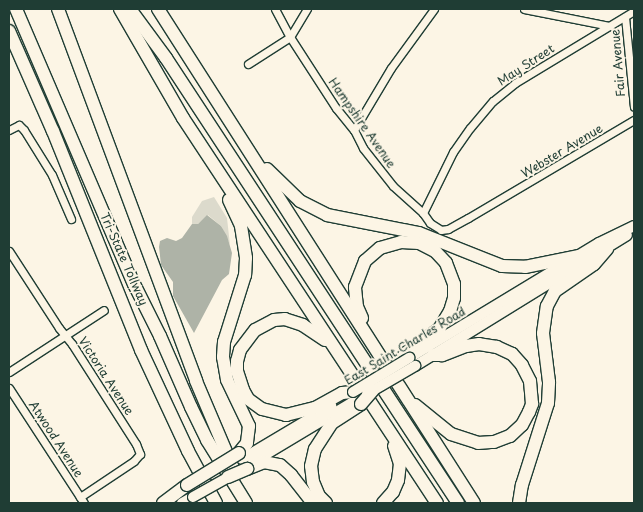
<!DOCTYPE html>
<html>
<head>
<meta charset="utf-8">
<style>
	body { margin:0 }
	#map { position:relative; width:643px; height:512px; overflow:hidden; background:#fcf5e5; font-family:"Playpen Sans",sans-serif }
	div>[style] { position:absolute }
	.green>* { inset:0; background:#dcdacc }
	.water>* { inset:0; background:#aeb3a7 }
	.roads { filter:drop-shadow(1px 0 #1f3d34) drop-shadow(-1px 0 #1f3d34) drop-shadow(0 1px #1f3d34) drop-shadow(0 -1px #1f3d34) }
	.street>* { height:7px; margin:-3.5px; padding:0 3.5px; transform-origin:3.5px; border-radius:3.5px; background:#fcf5e5 }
	.secondary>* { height:10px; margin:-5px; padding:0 5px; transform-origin:5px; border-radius:5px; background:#fcf5e5 }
	.highway>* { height:12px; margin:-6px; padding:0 6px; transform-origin:6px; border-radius:6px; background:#fcf5e5 }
	.bridges { filter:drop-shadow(1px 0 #1f3d34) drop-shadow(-1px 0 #1f3d34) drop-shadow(0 1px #1f3d34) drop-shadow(0 -1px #1f3d34) }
	.secondary-bridge>* { height:10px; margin:-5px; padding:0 5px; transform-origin:5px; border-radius:5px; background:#fcf5e5 }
	.highway-bridge>* { height:12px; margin:-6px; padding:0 6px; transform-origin:6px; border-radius:6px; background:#fcf5e5 }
	span { translate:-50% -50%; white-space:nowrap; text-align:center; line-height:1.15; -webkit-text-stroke:4px #fcf5e5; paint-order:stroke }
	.street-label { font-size:12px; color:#1f3d34 }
	.frame { position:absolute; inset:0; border:10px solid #1f3d34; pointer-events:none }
</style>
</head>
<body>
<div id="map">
	<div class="green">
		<i style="clip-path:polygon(214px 197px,227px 218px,230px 245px,221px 226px,208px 215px,198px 224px,192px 224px,192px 217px,202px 201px)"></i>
	</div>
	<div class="water">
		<i style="clip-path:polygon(207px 215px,221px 226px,227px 236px,232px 253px,229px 274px,222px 280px,194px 333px,173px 296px,173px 282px,161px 265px,159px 247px,160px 241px,167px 238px,176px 241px,182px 238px,192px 224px,198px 224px)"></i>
	</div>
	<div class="roads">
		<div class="street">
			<i style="left:275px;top:9px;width:32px;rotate:62deg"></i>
			<i style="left:290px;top:37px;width:85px;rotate:57.1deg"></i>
			<i style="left:336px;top:108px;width:28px;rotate:51deg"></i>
			<i style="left:354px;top:130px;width:20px;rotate:63deg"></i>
			<i style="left:363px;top:148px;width:48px;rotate:51.7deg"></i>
			<i style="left:393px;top:186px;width:40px;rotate:42deg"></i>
			<i style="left:423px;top:213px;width:12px;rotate:55deg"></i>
			<i style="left:430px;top:223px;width:13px;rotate:32deg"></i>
			<i style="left:441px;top:230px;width:7px;rotate:-8deg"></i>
			<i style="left:448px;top:229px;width:23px;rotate:-29deg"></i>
			<i style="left:468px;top:218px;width:193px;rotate:-30.6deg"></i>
			<i style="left:524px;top:9px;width:88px;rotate:11.2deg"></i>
			<i style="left:625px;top:17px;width:90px;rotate:84.3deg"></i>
			<i style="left:248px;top:64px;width:50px;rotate:-32.7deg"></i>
			<i style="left:290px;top:37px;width:33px;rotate:-59deg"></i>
			<i style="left:9px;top:130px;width:11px;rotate:-27deg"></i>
			<i style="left:19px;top:125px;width:7px;rotate:45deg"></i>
			<i style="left:24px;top:130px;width:53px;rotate:58.1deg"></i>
			<i style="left:52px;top:175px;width:48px;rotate:66.6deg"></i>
			<i style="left:354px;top:130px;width:72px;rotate:-59.2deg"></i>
			<i style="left:391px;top:68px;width:73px;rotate:-53.9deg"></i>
			<i style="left:423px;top:213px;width:68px;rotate:-63.8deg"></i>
			<i style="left:453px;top:152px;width:29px;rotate:-55deg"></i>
			<i style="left:470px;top:128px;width:35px;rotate:-50deg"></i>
			<i style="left:493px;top:101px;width:28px;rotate:-39deg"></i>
			<i style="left:515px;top:83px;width:139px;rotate:-31.2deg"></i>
			<i style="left:9px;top:251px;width:92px;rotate:57deg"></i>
			<i style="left:59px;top:328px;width:21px;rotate:51deg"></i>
			<i style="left:72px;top:344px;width:119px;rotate:57.4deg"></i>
			<i style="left:136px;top:444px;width:11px;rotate:68deg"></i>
			<i style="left:140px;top:454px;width:9px;rotate:131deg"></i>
			<i style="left:134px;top:461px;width:65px;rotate:146.3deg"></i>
			<i style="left:9px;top:372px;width:113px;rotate:-33.1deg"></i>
			<i style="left:9px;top:388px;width:137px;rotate:56.9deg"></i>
		</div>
		<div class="secondary">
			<i style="left:409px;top:358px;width:222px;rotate:-31.2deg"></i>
			<i style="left:599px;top:243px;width:39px;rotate:-26deg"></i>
			<i style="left:415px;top:366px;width:249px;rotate:-31.7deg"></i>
			<i style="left:242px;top:459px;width:104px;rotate:-30.8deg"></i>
			<i style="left:253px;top:462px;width:120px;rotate:-31deg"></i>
			<i style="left:182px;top:503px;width:13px;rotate:-29deg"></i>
		</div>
		<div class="highway">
			<i style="left:16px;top:9px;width:299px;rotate:66.8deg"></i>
			<i style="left:134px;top:284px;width:58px;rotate:63.4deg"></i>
			<i style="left:160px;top:336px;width:77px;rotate:66.4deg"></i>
			<i style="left:191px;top:407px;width:37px;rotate:64deg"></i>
			<i style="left:207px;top:440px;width:74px;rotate:58.2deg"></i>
			<i style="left:58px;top:9px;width:397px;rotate:69.6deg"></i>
			<i style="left:196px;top:381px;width:95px;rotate:67deg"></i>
			<i style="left:120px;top:9px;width:126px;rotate:60deg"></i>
			<i style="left:183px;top:118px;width:461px;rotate:56.6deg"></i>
			<i style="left:130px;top:9px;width:61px;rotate:53.7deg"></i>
			<i style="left:166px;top:58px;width:532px;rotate:56.73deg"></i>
			<i style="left:158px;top:9px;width:586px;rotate:57.39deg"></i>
			<i style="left:9px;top:31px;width:109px;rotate:66.3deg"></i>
			<i style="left:53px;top:131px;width:236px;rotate:68.1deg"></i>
			<i style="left:141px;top:350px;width:111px;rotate:65deg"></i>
			<i style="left:188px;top:451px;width:59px;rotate:61.7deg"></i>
			<i style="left:267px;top:169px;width:46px;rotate:44.1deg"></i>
			<i style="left:300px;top:201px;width:30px;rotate:27deg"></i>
			<i style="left:327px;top:215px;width:94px;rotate:11.1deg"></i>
			<i style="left:419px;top:233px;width:89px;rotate:21.7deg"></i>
			<i style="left:502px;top:266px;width:23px;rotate:2deg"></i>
			<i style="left:525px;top:267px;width:54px;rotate:-11.7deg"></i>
			<i style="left:229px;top:200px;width:29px;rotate:65deg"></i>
			<i style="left:241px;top:226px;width:32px;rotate:81deg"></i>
			<i style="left:246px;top:258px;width:17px;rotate:93deg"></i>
			<i style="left:245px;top:275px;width:70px;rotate:107.4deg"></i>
			<i style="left:224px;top:342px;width:15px;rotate:94deg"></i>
			<i style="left:223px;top:357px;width:23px;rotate:80deg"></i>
			<i style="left:227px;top:380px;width:51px;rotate:64.4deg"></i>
			<i style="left:249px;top:426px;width:17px;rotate:97deg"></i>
			<i style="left:247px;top:443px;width:13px;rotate:129deg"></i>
			<i style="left:362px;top:318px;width:12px;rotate:-114deg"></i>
			<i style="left:357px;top:307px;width:20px;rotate:-96deg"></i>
			<i style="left:355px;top:287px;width:28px;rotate:-69deg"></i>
			<i style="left:365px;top:261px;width:20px;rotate:-41deg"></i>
			<i style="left:380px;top:248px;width:22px;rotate:-16deg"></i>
			<i style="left:401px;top:242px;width:18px;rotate:3deg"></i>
			<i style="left:419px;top:243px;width:18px;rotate:27deg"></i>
			<i style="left:435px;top:251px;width:16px;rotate:47deg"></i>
			<i style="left:446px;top:263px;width:22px;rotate:69deg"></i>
			<i style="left:454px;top:284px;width:14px;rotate:90deg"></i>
			<i style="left:454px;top:298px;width:14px;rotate:107deg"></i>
			<i style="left:450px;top:311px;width:21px;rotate:121deg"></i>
			<i style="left:439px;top:329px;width:41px;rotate:144deg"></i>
			<i style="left:406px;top:353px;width:18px;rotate:128deg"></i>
			<i style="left:325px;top:340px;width:27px;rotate:-146deg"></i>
			<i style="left:303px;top:325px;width:19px;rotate:-162deg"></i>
			<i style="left:285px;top:319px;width:11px;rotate:175deg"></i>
			<i style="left:274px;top:320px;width:21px;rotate:152deg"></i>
			<i style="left:255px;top:330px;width:25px;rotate:127deg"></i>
			<i style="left:240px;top:350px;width:11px;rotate:105deg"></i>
			<i style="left:237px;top:361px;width:10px;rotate:90deg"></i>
			<i style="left:237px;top:371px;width:20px;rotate:72deg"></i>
			<i style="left:243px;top:390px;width:10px;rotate:61deg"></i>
			<i style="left:248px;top:399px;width:17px;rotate:36deg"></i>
			<i style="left:262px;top:409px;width:25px;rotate:14deg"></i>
			<i style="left:286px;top:415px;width:30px;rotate:-14deg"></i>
			<i style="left:315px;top:408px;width:31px;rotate:-29deg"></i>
			<i style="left:342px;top:393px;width:11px;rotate:-5deg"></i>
			<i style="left:415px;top:405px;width:46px;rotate:38.9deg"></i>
			<i style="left:451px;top:434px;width:28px;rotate:18deg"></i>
			<i style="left:478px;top:443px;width:16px;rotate:-4deg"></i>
			<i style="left:494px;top:442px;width:17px;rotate:-21deg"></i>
			<i style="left:510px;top:436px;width:16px;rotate:-43deg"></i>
			<i style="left:522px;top:425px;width:15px;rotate:-62deg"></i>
			<i style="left:529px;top:412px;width:9px;rotate:-69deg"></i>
			<i style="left:532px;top:404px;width:23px;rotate:-95deg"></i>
			<i style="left:530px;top:381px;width:18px;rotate:-117deg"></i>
			<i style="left:522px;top:365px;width:15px;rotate:-132deg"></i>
			<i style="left:512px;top:354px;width:17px;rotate:-155deg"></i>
			<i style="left:497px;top:347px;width:18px;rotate:-171deg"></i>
			<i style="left:479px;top:344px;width:13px;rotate:171deg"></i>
			<i style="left:466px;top:346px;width:26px;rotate:159deg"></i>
			<i style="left:442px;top:355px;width:9px;rotate:180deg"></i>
			<i style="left:247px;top:469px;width:18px;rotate:-22deg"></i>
			<i style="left:264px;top:462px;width:16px;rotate:11deg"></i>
			<i style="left:280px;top:465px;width:15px;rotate:42deg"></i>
			<i style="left:291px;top:475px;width:36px;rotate:52deg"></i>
			<i style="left:163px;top:503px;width:30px;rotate:-37deg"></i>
			<i style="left:326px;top:503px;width:10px;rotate:-135deg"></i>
			<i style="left:319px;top:496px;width:15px;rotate:-113deg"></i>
			<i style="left:313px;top:482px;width:16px;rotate:-97deg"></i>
			<i style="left:311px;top:466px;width:17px;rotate:-77deg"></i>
			<i style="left:315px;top:449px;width:31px;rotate:-57deg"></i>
			<i style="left:332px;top:423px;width:35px;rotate:-33deg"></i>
			<i style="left:383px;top:503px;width:15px;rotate:-48deg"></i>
			<i style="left:393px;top:492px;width:13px;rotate:-67deg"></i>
			<i style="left:398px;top:480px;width:16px;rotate:-83deg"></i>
			<i style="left:400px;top:464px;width:19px;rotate:-108deg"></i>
			<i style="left:519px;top:503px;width:18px;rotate:-81deg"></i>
			<i style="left:522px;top:485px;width:86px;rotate:-72.4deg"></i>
			<i style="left:548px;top:403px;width:21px;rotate:-87deg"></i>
			<i style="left:549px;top:382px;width:49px;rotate:-97deg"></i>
			<i style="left:543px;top:333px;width:27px;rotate:-82deg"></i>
			<i style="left:547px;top:306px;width:17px;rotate:-62deg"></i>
			<i style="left:555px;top:291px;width:47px;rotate:-34.7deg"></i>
			<i style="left:594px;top:264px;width:20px;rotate:-49deg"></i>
		</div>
	</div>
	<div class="bridges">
		<div class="secondary-bridge">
			<i style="left:353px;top:392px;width:66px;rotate:-31.3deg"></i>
			<i style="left:367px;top:394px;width:56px;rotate:-30.3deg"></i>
			<i style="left:193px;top:497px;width:47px;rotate:-29.3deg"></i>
		</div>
		<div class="highway-bridge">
			<i style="left:361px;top:404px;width:18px;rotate:-49deg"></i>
			<i style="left:228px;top:477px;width:21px;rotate:-23deg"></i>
			<i style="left:187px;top:485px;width:61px;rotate:-31.6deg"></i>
		</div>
	</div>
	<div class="street-label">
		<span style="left:618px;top:63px;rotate:-95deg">Fair Avenue</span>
		<span style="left:526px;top:65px;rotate:-33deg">May Street</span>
		<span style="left:362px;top:123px;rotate:55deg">Hampshire Avenue</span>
		<span style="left:562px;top:151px;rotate:-31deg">Webster Avenue</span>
		<span style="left:124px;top:259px;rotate:66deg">Tri-State Tollway</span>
		<span style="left:405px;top:346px;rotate:-31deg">East Saint Charles Road</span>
		<span style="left:106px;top:376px;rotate:57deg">Victoria Avenue</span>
		<span style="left:56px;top:439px;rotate:57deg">Atwood Avenue</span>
	</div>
	<div class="frame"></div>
</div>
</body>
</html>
